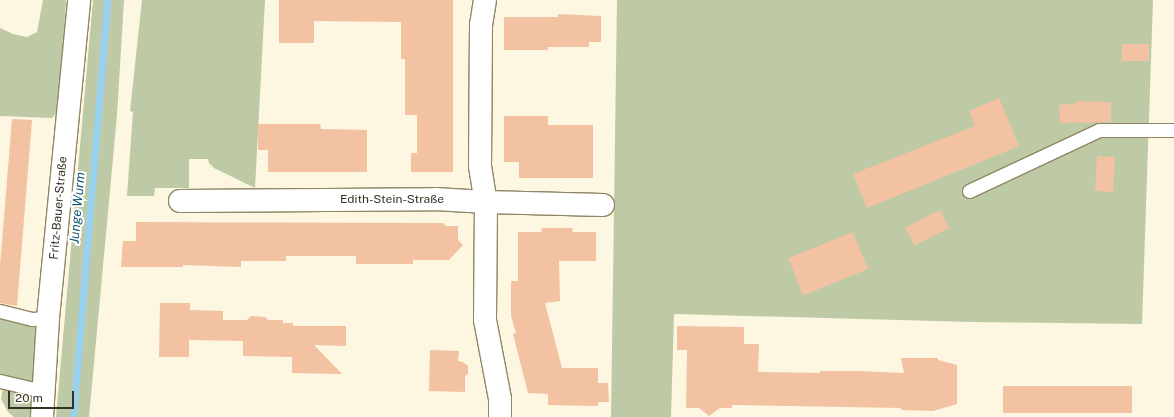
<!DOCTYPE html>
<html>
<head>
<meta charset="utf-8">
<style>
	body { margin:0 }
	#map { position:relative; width:1174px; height:417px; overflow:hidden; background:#fdf6e0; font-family:"Public Sans",sans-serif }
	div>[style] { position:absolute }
	.green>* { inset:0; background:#bec9a5 }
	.stream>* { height:7px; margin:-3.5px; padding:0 3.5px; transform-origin:3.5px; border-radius:3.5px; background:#98d1ee }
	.building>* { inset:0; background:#f3c2a2; transform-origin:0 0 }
	.roads { filter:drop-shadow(1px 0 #908664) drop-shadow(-1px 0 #908664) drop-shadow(0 1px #908664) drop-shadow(0 -1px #908664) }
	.lane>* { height:13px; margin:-6.5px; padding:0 6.5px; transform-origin:6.5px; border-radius:6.5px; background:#fff }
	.street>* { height:22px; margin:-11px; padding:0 11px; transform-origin:11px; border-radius:11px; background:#fff }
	span { translate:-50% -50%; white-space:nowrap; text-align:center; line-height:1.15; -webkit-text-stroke:4px #fff; paint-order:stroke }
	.street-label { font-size:12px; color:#363123 }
	.water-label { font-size:13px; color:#0b5672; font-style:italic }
	.scale { position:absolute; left:8px; top:391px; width:66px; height:18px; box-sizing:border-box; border:2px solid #363123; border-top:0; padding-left:5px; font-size:12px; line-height:14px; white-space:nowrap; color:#363123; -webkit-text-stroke:3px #fff; paint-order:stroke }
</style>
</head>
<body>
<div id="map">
	<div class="green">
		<i style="clip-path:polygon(43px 0,66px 0,59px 110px,52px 118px,0 116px,0 28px,13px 34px,27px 37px,37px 32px)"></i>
		<i style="clip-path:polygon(93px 0,124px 0,117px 115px,89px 417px,56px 417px)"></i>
		<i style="clip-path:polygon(142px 0,265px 0,255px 188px,214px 168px,209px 163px,208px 159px,189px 159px,189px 188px,155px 188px,154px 196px,127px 196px,133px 112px,130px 111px)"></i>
		<i style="clip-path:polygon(617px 0,1153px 0,1142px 324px,972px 322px,674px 314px,671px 417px,611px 417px)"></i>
		<i style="clip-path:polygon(0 319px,39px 326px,34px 382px,24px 383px,0 376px)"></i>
		<i style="clip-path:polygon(3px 387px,33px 393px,31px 417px,14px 417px,8px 412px,1px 399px)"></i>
	</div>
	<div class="stream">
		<i style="left:73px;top:417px;width:418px;rotate:-85.3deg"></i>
	</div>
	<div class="building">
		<i style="clip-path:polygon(279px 0,453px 0,453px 172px,411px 172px,411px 153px,417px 153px,417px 115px,405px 115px,405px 59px,401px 59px,401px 22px,314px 21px,314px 43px,279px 43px)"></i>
		<i style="clip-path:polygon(558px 14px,601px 16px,601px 42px,589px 42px,589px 47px,548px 47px,548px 50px,504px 50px,504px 17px,558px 17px)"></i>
		<i style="left:1122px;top:44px;width:27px;height:17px"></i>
		<i style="clip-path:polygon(999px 98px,1019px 146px,867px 208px,853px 174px,975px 126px,969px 111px)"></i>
		<i style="clip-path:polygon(1078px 101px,1111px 102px,1111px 122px,1060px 123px,1059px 105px,1078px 103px)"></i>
		<i style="clip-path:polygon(504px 116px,548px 116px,548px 125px,593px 125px,593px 178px,519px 178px,519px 162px,504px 162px)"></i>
		<i style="clip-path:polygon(12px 119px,32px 120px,17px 306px,0 303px,0 266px)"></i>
		<i style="clip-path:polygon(258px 124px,320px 124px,321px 129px,367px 130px,367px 172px,268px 172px,268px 150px,258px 150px)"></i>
		<i style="left:1097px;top:156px;width:18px;height:35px;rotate:3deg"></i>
		<i style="left:940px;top:210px;width:20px;height:39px;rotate:63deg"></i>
		<i style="clip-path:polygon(136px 222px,443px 223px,446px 226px,458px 226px,458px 240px,463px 245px,449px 260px,413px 260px,413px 264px,356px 264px,356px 256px,286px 256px,286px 261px,241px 261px,241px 267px,183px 265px,183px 267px,121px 267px,123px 241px,136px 241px)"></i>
		<i style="clip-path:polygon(541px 228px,572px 228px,573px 232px,596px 232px,596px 261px,559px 261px,560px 301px,545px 303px,562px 368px,598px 368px,598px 383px,608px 383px,609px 402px,598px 402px,598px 406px,548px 405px,548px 394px,528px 393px,513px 334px,516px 333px,511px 316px,511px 281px,518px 281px,518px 232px,542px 232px)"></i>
		<i style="left:853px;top:232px;width:40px;height:70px;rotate:68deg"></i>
		<i style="clip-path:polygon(160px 303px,190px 303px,190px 310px,223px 311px,223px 320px,247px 320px,251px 316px,265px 317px,268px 320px,283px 320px,283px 323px,293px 323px,293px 326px,346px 326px,346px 346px,314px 345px,342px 374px,292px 373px,292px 357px,243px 356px,243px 341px,189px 340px,189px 357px,159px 357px)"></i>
		<i style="clip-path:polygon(677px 326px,744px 327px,744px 344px,759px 344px,758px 372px,820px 373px,820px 371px,858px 371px,904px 373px,901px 358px,938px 358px,938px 360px,957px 365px,957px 404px,933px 411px,901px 410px,901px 408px,732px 405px,732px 408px,720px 408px,709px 416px,699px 408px,686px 408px,687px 350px,677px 350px)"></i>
		<i style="clip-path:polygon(430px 350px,459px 351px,458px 361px,463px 362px,468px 366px,468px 374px,465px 376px,465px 392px,429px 391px)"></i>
		<i style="left:1003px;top:386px;width:129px;height:27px"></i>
	</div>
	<div class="roads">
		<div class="lane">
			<i style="left:969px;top:191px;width:144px;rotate:-25.1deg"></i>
			<i style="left:1099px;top:130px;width:75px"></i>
			<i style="left:0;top:311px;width:33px;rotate:14deg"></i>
			<i style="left:32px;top:319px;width:16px;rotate:-4deg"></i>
			<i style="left:0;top:381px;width:44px;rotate:13.1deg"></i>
		</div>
		<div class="street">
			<i style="left:485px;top:0;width:24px;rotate:99deg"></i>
			<i style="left:481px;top:24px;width:142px;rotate:90.4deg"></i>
			<i style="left:480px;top:166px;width:36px;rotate:81deg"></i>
			<i style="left:486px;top:202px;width:118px;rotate:90.5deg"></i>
			<i style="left:485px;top:320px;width:80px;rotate:79.2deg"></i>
			<i style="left:500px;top:399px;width:18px;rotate:90deg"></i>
			<i style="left:180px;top:201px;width:255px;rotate:-0.4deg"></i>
			<i style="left:435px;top:199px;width:51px;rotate:3.4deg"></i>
			<i style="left:486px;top:202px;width:117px;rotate:1.5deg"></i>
			<i style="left:42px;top:417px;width:99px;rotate:-86.5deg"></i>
			<i style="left:48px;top:318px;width:320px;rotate:-84.4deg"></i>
		</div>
	</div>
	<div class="street-label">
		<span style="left:392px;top:200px">Edith-Stein-Straße</span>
		<span style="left:59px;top:208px;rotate:-85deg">Fritz-Bauer-Straße</span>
	</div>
	<div class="water-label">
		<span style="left:78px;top:208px;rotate:-85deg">Junge Wurm</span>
	</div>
	<div class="scale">20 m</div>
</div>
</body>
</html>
